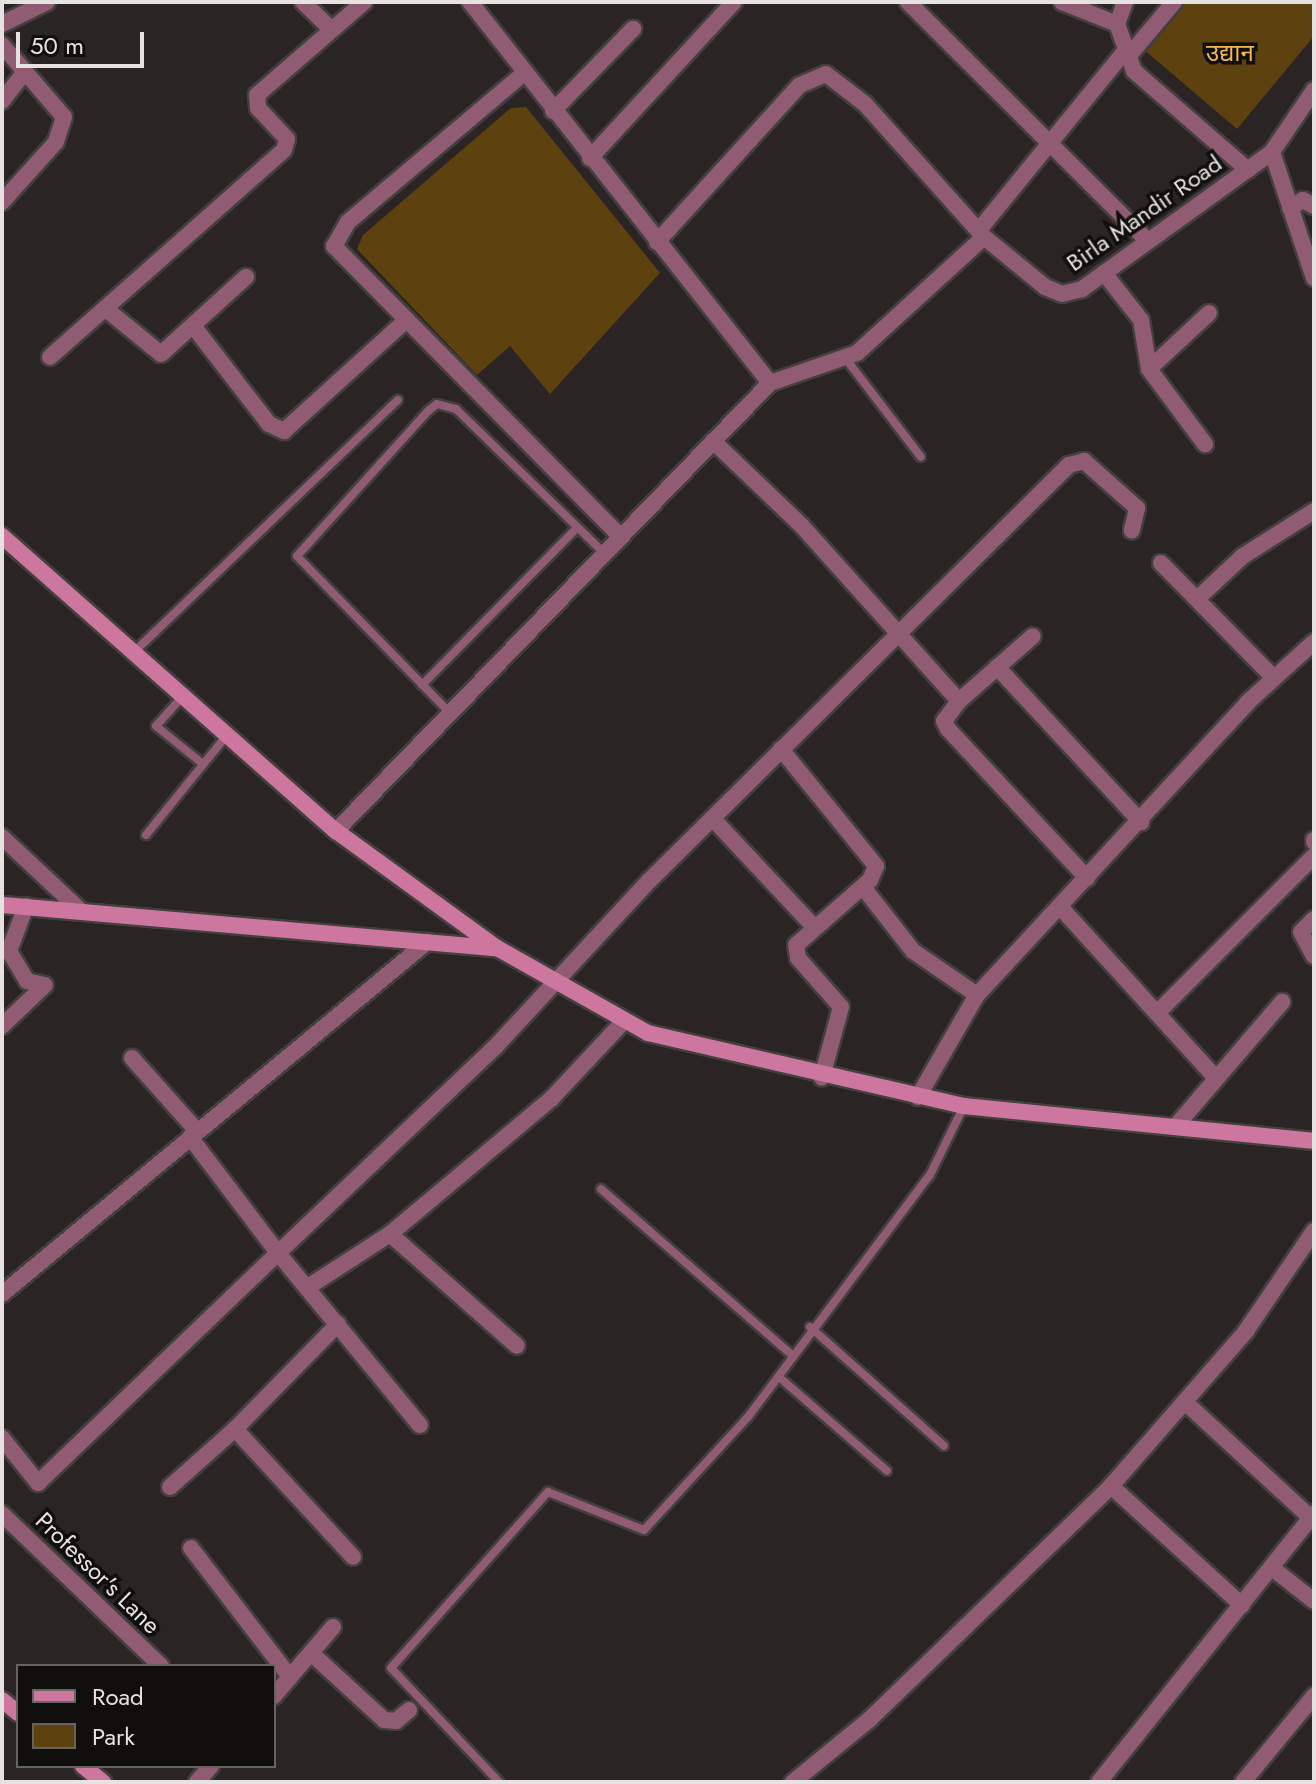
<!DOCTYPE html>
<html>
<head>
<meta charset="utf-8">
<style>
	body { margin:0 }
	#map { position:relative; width:1316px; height:1784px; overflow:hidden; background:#2a2424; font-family:Jost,"Noto Sans Devanagari",sans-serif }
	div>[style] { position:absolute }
	.green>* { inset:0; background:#5d410f }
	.roads { filter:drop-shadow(2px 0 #443f3f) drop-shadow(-2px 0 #443f3f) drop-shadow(0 2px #443f3f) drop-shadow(0 -2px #443f3f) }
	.lane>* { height:8px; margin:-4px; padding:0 4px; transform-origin:4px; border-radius:4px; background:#905b73 }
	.street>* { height:16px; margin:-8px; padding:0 8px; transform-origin:8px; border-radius:8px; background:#905b73 }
	.secondary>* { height:16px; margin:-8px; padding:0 8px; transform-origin:8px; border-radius:8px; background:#cd779f }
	span { translate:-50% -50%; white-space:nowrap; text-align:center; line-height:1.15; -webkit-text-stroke:7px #110e0e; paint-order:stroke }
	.park-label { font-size:24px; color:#f6b749 }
	.street-label { font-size:24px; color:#e6e2e2 }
	.frame { position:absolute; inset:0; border:4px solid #e6e2e2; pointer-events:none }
	.legend { position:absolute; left:16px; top:1664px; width:260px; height:104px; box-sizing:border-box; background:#110e0e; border:2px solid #666363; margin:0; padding:10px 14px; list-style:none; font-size:24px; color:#e6e2e2 }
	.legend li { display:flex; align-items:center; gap:16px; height:40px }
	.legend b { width:40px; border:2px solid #666363 }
	.scale { position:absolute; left:16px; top:32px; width:128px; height:36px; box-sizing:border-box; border:4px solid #e6e2e2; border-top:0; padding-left:10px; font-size:24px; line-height:28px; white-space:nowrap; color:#e6e2e2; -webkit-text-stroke:6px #110e0e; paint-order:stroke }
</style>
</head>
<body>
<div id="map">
	<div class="green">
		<i style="clip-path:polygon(1179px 2px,1314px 2px,1314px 36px,1237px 129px,1142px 48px)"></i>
		<i style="clip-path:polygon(526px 107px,660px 273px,550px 394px,510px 346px,477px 375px,357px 249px,363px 235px,511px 108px)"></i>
	</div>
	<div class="roads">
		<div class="lane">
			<i style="left:846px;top:359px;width:123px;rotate:52.6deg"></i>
			<i style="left:134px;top:652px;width:365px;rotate:-43.7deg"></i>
			<i style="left:422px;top:685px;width:221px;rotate:-45.4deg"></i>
			<i style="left:183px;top:696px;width:40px;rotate:132deg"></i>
			<i style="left:156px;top:726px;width:60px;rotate:39deg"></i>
			<i style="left:450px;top:713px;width:219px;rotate:-134.3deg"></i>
			<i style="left:297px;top:556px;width:195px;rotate:-47.9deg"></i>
			<i style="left:428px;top:411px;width:11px;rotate:-38deg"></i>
			<i style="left:437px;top:404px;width:20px;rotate:15deg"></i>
			<i style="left:456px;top:409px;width:206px;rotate:44.2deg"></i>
			<i style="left:146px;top:835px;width:129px;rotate:-51deg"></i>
			<i style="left:601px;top:1189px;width:252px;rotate:41deg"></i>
			<i style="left:810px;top:1327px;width:179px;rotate:41.6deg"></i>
			<i style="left:779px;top:1377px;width:143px;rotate:41deg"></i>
			<i style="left:499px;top:1782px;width:157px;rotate:-133.5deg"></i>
			<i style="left:391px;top:1668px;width:236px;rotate:-48.3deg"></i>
			<i style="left:548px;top:1492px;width:103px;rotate:21.6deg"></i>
			<i style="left:644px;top:1530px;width:154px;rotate:-47.4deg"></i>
			<i style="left:748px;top:1417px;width:303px;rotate:-53.1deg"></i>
			<i style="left:930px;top:1175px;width:77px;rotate:-63.8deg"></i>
		</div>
		<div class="street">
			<i style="left:303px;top:2px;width:39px;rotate:44deg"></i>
			<i style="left:908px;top:2px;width:337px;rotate:44.9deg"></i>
			<i style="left:1062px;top:2px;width:59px;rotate:21.8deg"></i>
			<i style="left:1125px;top:2px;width:23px;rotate:110deg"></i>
			<i style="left:1117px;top:24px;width:50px;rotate:70.1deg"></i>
			<i style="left:1134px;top:71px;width:151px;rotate:41deg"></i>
			<i style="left:2px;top:24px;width:50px;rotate:-26.1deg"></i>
			<i style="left:2px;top:45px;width:95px;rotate:49.3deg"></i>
			<i style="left:64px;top:117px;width:26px;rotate:108deg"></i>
			<i style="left:56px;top:142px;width:81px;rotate:132deg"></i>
			<i style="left:1127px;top:58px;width:73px;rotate:-50deg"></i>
			<i style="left:523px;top:74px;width:229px;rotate:139.8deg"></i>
			<i style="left:348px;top:222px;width:28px;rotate:120deg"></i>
			<i style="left:334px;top:246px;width:409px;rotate:45.4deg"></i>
			<i style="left:1314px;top:90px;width:75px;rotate:124.1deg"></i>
			<i style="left:1272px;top:152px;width:133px;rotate:71.6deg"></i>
			<i style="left:2px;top:101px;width:37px;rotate:-52deg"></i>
			<i style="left:553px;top:111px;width:115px;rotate:-45.7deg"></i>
			<i style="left:590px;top:158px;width:212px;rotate:-47.3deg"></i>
			<i style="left:1290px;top:208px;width:15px;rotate:-32deg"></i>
			<i style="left:1303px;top:200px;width:13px;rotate:29deg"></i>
			<i style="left:979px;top:230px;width:230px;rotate:-50.8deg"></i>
			<i style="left:657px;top:242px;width:212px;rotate:-47.7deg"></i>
			<i style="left:800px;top:85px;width:28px;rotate:-23deg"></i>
			<i style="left:826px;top:74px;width:49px;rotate:37.6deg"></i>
			<i style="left:865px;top:104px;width:178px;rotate:48.2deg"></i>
			<i style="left:1104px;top:273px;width:60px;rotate:51.8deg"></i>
			<i style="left:1141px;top:320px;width:50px;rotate:80.7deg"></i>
			<i style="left:1149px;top:369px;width:94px;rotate:53.3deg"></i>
			<i style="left:106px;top:309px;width:71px;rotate:39.3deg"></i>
			<i style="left:161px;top:354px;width:115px;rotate:-42.2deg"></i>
			<i style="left:194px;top:327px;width:123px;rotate:52.3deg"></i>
			<i style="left:269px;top:424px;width:17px;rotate:25deg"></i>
			<i style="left:284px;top:431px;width:162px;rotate:-42.2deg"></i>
			<i style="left:50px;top:357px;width:312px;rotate:-41.5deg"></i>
			<i style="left:284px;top:150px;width:11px;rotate:-75deg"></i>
			<i style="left:287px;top:139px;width:42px;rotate:-133.1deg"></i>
			<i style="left:258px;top:108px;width:13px;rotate:-94deg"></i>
			<i style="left:257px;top:95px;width:142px;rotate:-41deg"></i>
			<i style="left:1149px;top:369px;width:82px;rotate:-43deg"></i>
			<i style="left:770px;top:383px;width:92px;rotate:-19deg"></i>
			<i style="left:857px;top:353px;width:172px;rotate:-42.4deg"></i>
			<i style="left:984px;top:237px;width:79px;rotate:39.3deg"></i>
			<i style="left:1045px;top:287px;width:18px;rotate:22deg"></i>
			<i style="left:1062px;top:294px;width:21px;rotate:-14deg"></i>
			<i style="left:1082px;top:289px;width:234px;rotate:-35.8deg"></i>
			<i style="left:713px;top:441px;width:122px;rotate:43.7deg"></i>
			<i style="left:801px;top:525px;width:237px;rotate:48.1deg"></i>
			<i style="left:959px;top:701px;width:25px;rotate:127deg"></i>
			<i style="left:944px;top:721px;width:9px;rotate:63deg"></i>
			<i style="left:948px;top:729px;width:204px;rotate:47deg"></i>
			<i style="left:1161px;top:563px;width:161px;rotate:45.5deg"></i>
			<i style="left:1197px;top:599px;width:63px;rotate:-43.1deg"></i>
			<i style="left:1243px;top:556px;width:84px;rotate:-32.4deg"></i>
			<i style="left:997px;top:667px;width:212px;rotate:47.1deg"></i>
			<i style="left:959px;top:701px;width:98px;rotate:-41.3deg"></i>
			<i style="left:781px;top:749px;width:151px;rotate:50.9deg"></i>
			<i style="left:876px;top:866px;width:15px;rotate:113deg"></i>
			<i style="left:870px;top:880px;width:98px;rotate:138.7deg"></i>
			<i style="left:796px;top:945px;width:13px;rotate:81deg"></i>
			<i style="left:798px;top:958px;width:65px;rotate:48.7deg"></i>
			<i style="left:841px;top:1007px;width:73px;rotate:105.2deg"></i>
			<i style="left:714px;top:820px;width:146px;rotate:46.9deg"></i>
			<i style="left:336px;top:831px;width:624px;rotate:-45.91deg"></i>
			<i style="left:770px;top:383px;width:485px;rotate:-128.2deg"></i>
			<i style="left:2px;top:837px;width:108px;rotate:43.1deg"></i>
			<i style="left:1314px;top:840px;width:2px;rotate:90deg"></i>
			<i style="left:863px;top:887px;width:81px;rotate:52deg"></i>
			<i style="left:913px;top:951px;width:78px;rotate:34.5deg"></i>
			<i style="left:26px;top:906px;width:48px;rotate:110.7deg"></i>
			<i style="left:9px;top:951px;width:35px;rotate:59deg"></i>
			<i style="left:27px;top:981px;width:18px;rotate:13deg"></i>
			<i style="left:1062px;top:909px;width:224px;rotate:47.7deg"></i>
			<i style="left:1314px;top:919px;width:18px;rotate:135deg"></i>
			<i style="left:1301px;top:932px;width:27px;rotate:62deg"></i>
			<i style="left:1157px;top:1013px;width:222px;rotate:-45deg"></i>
			<i style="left:2px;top:1026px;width:59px;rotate:-43.6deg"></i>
			<i style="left:132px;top:1058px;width:98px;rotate:48.3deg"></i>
			<i style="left:918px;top:1097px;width:118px;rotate:-60deg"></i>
			<i style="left:977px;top:995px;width:399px;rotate:-47.2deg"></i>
			<i style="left:1248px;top:702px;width:89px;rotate:-42.3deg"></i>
			<i style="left:1175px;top:1127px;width:165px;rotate:-49.4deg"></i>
			<i style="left:190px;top:1137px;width:146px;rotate:52.8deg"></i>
			<i style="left:278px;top:1253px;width:302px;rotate:-43.5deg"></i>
			<i style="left:497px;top:1045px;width:225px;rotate:-47.2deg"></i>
			<i style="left:650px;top:880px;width:590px;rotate:-44.73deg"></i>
			<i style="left:1069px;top:465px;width:16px;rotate:-15deg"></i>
			<i style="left:1084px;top:461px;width:71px;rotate:41.6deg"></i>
			<i style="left:1137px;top:508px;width:23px;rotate:103deg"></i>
			<i style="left:390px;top:1234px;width:169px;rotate:41.4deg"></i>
			<i style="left:308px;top:1287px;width:98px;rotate:-32.9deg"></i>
			<i style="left:390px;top:1234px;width:212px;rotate:-40deg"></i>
			<i style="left:552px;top:1098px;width:105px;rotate:-46.9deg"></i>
			<i style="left:2px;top:1294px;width:552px;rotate:-39.63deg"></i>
			<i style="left:338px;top:1324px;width:147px;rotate:134.4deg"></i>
			<i style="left:235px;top:1429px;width:174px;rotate:47.3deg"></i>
			<i style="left:1186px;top:1403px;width:170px;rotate:42.6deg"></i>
			<i style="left:2px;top:1438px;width:58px;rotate:51.3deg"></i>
			<i style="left:38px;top:1483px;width:332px;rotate:-43.8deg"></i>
			<i style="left:278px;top:1253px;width:223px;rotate:50.5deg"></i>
			<i style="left:1111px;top:1486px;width:177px;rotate:42.3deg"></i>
			<i style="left:170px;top:1487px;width:87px;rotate:-41.7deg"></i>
			<i style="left:2px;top:1514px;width:220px;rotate:43.7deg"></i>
			<i style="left:191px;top:1548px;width:163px;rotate:52.5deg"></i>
			<i style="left:290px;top:1677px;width:25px;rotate:130deg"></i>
			<i style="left:1272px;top:1568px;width:53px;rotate:38.2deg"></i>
			<i style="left:311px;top:1653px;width:99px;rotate:42.5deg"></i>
			<i style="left:384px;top:1720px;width:12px;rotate:5deg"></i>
			<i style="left:396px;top:1721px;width:17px;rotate:-40deg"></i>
			<i style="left:290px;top:1677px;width:66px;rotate:-49.3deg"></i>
			<i style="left:197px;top:1782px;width:21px;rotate:-49deg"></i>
			<i style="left:793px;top:1782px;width:99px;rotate:-39.3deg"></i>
			<i style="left:870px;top:1719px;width:335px;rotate:-44deg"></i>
			<i style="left:1111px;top:1486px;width:206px;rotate:-48.9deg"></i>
			<i style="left:1246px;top:1331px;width:121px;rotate:-55.8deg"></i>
			<i style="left:1099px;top:1782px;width:344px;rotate:-51.3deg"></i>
			<i style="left:1243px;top:1782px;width:112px;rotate:-50.5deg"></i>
		</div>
		<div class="secondary">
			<i style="left:2px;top:536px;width:446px;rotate:41.5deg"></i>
			<i style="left:336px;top:831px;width:199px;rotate:36deg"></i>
			<i style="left:497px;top:948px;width:173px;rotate:29.4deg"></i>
			<i style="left:648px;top:1033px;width:324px;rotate:13deg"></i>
			<i style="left:964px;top:1106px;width:352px;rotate:5.7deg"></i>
			<i style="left:2px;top:905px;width:496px;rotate:5deg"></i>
			<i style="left:2px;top:1700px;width:21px;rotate:39deg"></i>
			<i style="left:83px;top:1766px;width:26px;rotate:39deg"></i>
		</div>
	</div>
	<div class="park-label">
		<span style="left:1230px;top:53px">उद्यान</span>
	</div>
	<div class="street-label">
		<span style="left:1144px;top:213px;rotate:-35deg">Birla Mandir Road</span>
		<span style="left:98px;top:1573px;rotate:44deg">Professor's Lane</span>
	</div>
	<div class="frame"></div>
	<ul class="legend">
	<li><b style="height:10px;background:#cd779f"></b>Road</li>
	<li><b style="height:22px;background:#5d410f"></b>Park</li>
	</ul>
	<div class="scale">50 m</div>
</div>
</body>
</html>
